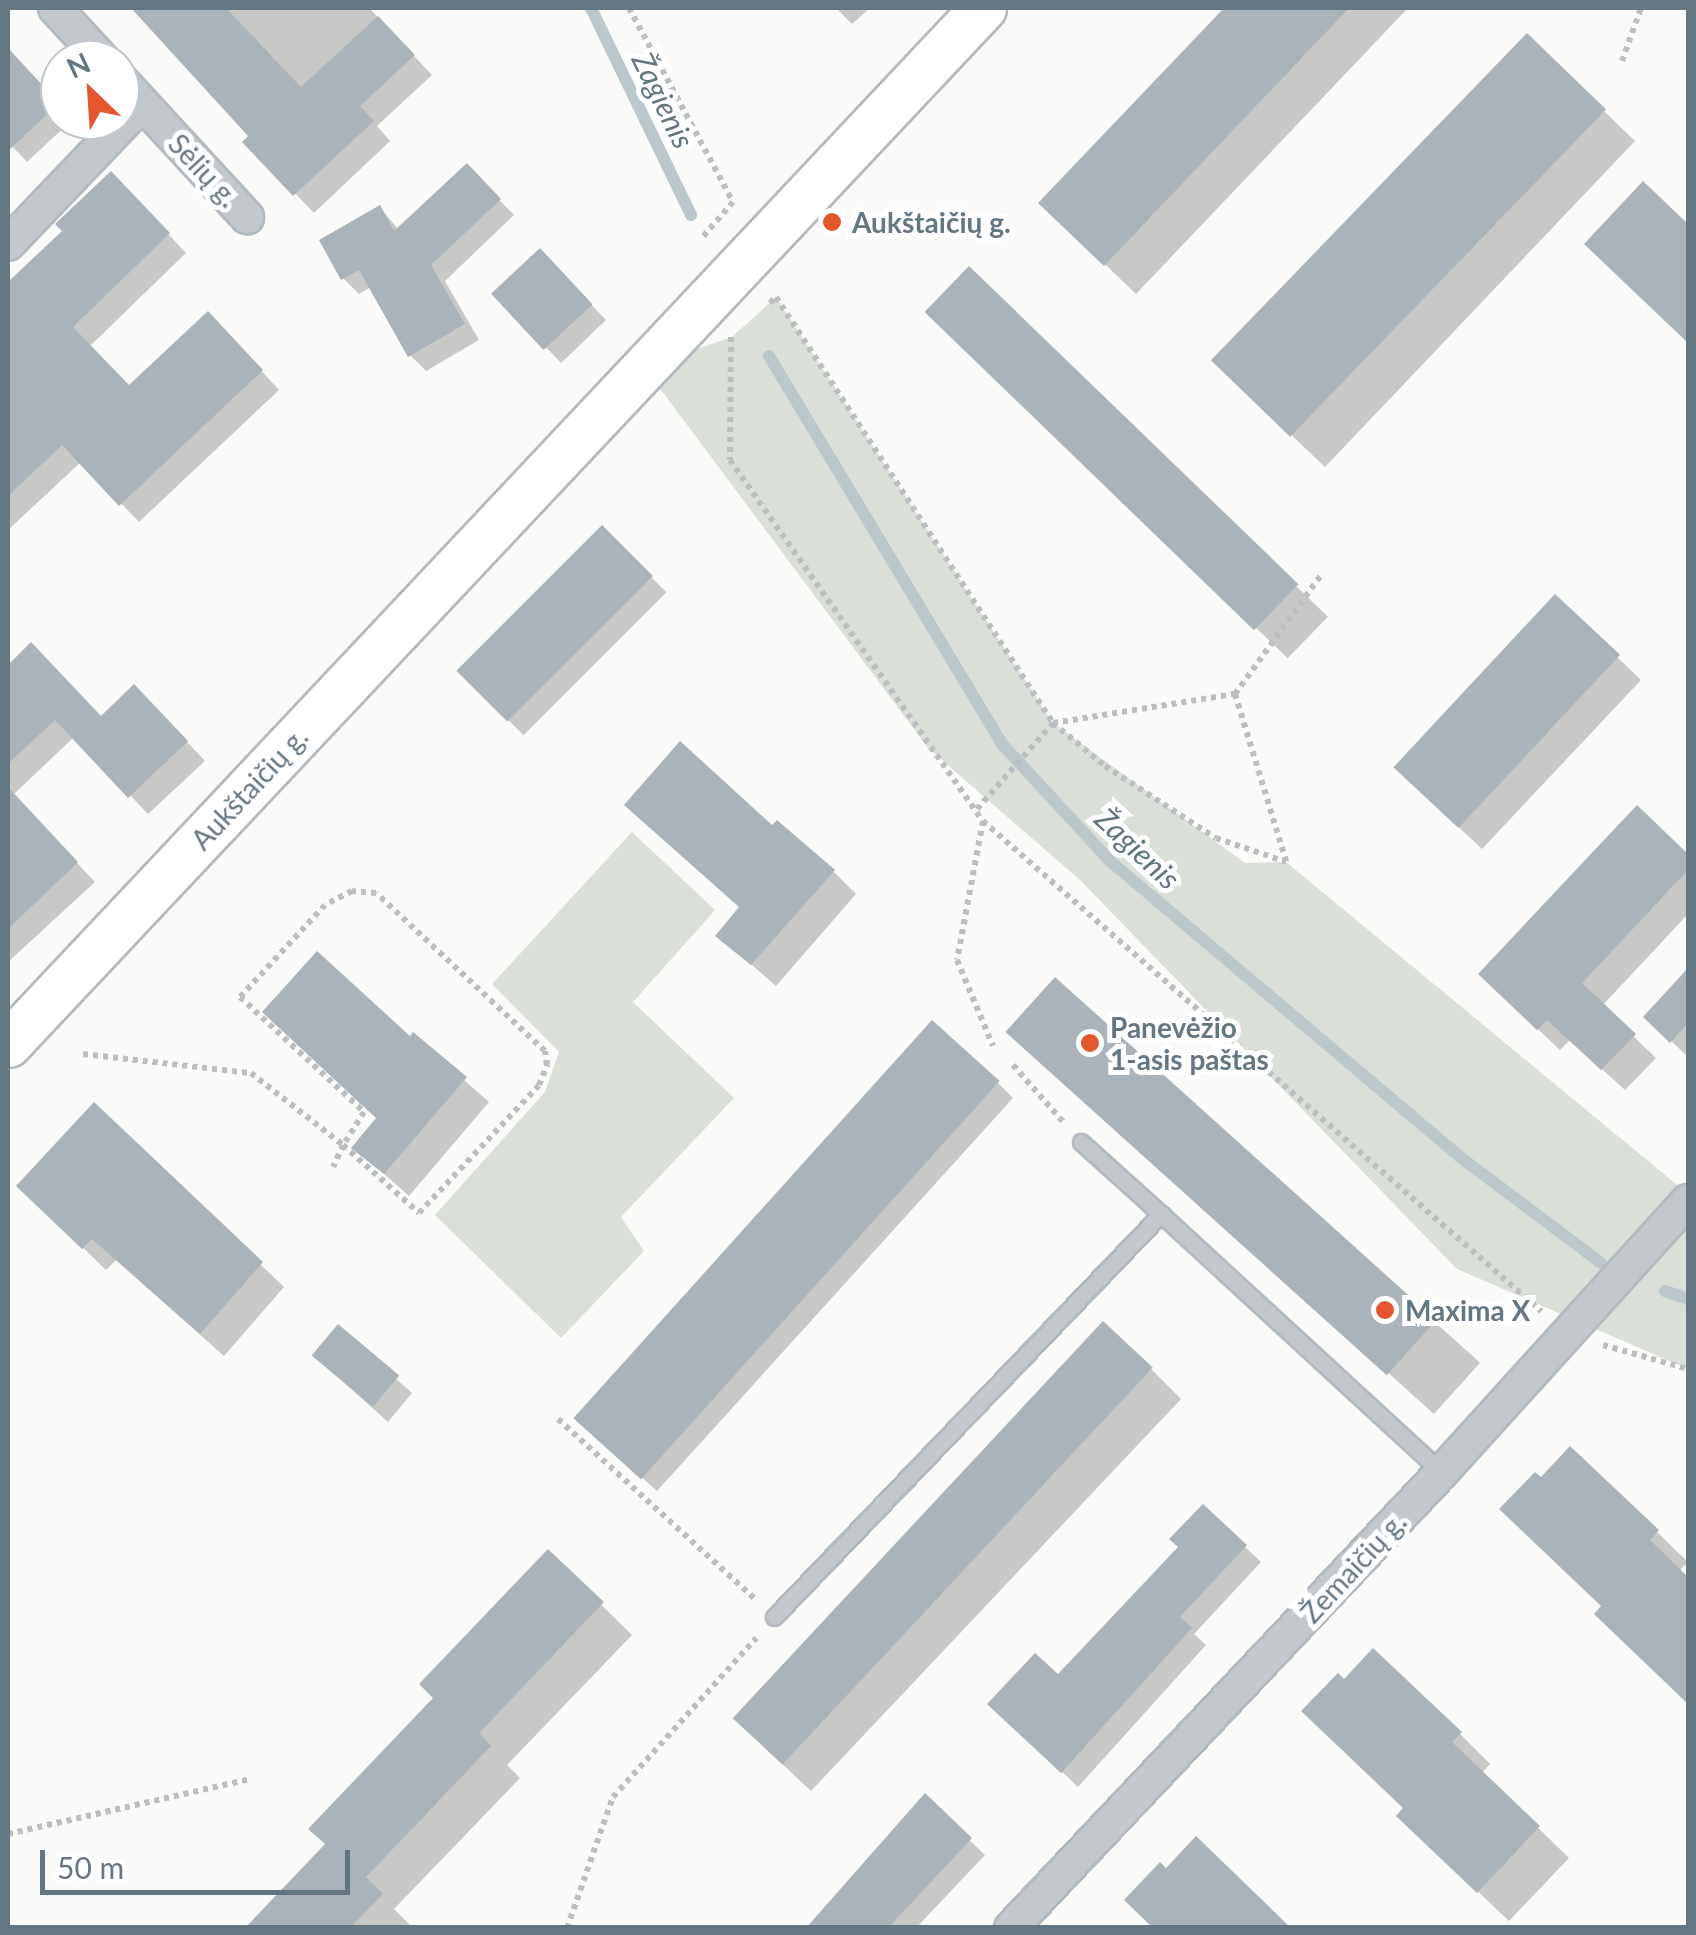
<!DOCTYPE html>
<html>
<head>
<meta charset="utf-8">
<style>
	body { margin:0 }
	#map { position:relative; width:1696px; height:1935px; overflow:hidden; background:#fafaf8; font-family:Lato,sans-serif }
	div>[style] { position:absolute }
	.green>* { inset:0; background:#dadfd7 }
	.shadow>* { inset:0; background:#0003; transform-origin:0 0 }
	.stream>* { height:12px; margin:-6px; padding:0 6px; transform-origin:6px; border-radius:6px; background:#bbc7cb }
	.building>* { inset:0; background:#aab3b9; transform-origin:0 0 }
	.path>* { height:6px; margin-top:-3px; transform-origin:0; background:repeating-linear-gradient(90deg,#bbbfc2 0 5px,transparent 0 10px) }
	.roads { filter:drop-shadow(2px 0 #b3babf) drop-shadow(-2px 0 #b3babf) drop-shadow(0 2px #b3babf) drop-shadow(0 -2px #b3babf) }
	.lane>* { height:15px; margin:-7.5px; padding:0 7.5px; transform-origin:7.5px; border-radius:7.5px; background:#c3c8cc }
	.street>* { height:32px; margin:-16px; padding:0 16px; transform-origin:16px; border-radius:16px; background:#c3c8cc }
	.secondary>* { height:45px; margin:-22.5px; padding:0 22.5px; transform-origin:22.5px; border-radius:22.5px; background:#fff }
	.dots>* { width:28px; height:28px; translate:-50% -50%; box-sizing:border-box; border:5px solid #fff; border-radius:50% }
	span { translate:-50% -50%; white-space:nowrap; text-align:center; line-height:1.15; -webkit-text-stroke:10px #fff; paint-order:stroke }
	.street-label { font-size:28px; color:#657683 }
	.poi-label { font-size:28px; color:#657683; font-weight:700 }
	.left { translate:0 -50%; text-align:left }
	.water-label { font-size:30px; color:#60757c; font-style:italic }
	.frame { position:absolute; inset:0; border:10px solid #657683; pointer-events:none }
	.north { position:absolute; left:40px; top:40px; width:100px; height:100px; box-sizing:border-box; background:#fff; border:2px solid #c1c8cd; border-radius:50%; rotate:335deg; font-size:28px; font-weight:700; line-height:40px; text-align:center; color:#657683 }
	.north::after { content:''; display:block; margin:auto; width:35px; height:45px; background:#e4572e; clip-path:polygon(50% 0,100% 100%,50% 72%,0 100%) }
	.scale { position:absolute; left:40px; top:1850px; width:310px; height:45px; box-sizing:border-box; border:5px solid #657683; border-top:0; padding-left:12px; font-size:30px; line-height:35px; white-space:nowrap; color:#657683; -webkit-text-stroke:8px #fff; paint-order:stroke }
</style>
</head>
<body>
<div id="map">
	<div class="green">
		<i style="clip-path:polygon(776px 297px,1053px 723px,1245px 863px,1286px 862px,1688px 1194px,1688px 1369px,1457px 1269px,1080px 880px,928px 748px,644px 367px,732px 337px)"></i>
		<i style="clip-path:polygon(632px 832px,715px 910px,633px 1002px,734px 1098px,621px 1217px,644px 1251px,561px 1338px,435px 1215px,545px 1092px,559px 1052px,492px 984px)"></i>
	</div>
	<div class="shadow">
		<i style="clip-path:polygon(133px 8px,369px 8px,432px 75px,377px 126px,390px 141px,314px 213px,246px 142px,251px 136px)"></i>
		<i style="clip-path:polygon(836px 8px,870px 8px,852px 24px)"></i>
		<i style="clip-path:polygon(1228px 8px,1408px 8px,1136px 294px,1041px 203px)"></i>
		<i style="clip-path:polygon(1527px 37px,1635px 141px,1325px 467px,1247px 393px)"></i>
		<i style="clip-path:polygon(12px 56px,60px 106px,60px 120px,72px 120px,27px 162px,8px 142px,8px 61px)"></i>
		<i style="clip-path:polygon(467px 167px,514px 215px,445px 281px,479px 340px,426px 371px,410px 355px,371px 287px,359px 294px,343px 278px,380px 208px,399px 230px)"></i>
		<i style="clip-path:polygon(1643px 185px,1688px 227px,1688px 341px,1618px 274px)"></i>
		<i style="clip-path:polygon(129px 192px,186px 253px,89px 347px,129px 388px,226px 332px,279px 390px,139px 522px,81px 462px,8px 530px,8px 302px)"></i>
		<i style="clip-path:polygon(556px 267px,606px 320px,561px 363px,495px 294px)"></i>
		<i style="left:969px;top:270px;width:499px;height:58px;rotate:44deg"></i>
		<i style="left:602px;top:528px;width:91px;height:202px;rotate:45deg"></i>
		<i style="clip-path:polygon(1555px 597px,1641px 680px,1482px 849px,1418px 789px)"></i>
		<i style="clip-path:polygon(31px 646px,101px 719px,153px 706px,205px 761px,148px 814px,74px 737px,13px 795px,95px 882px,8px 962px,8px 668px)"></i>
		<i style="clip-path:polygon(1637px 809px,1688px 857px,1688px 914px,1602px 1006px,1656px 1058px,1625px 1090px,1570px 1040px,1560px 1050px,1503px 996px)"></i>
		<i style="clip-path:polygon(773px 828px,833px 871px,856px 894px,776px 986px,718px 935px,741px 908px)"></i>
		<i style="left:1055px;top:980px;width:572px;height:69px;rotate:42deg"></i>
		<i style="clip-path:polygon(1678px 983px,1688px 993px,1687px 1056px,1646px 1017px)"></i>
		<i style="clip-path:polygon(414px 1036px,489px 1102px,409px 1196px,355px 1148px,379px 1119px)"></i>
		<i style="clip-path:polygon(997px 1082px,1013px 1098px,657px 1491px,592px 1433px)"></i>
		<i style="clip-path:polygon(94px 1106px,284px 1287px,224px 1356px,116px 1260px,106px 1270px,20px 1186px)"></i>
		<i style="clip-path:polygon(338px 1328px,412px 1393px,388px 1422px,330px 1370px)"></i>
		<i style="clip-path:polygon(1151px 1369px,1181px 1399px,811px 1791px,763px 1746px)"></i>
		<i style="clip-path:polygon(1571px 1449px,1688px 1562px,1679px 1571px,1688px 1580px,1688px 1702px,1628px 1644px,1604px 1607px,1541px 1481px)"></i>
		<i style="clip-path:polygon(1245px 1547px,1261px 1562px,1194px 1634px,1206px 1645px,1078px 1787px,1006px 1719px)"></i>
		<i style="clip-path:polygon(548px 1553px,632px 1635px,507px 1765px,520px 1778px,394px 1909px,411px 1926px,248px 1928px,328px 1844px)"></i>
		<i style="clip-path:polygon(1460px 1734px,1490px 1764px,1482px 1773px,1569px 1858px,1509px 1921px,1430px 1846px,1406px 1809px,1335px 1741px)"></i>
		<i style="clip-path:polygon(925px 1797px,985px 1855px,916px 1928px,809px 1928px)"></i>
	</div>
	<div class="stream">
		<i style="left:591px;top:8px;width:230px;rotate:64.2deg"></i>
		<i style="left:769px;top:356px;width:453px;rotate:59deg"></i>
		<i style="left:1002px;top:744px;width:159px;rotate:47.3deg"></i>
		<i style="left:1110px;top:861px;width:458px;rotate:40.2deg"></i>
		<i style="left:1460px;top:1157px;width:176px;rotate:36.9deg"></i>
		<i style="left:1665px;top:1291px;width:24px;rotate:19deg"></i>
	</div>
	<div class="building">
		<i style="clip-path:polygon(131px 8px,226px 8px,301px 87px,378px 16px,415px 55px,360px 106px,374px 121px,293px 196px,242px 142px,248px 136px)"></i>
		<i style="clip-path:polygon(1224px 8px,1349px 8px,1104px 266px,1038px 203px)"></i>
		<i style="left:1527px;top:33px;width:110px;height:455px;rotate:44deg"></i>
		<i style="clip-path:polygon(8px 48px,59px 103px,8px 151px)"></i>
		<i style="clip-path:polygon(467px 163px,501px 199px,431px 265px,465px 324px,408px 357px,359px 270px,341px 280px,319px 240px,380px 205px,394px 231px)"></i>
		<i style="clip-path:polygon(111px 171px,170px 233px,73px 327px,129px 385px,208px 311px,263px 370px,119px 506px,62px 445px,8px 496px,8px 282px,62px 231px,55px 224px)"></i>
		<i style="clip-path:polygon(1643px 181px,1688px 224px,1688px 343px,1584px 244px)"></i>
		<i style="left:540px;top:248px;width:77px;height:67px;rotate:47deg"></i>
		<i style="left:969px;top:266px;width:458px;height:64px;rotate:44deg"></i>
		<i style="left:602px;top:525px;width:72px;height:206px;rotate:45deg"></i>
		<i style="left:1555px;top:594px;width:89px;height:237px;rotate:43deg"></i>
		<i style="clip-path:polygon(31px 642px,101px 716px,134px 684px,188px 741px,128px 798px,55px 720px,8px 764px,8px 665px)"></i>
		<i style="clip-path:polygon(680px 741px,772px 825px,777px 820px,835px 870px,751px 965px,715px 936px,739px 907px,624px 805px)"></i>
		<i style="clip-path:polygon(8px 787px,78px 862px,8px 929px)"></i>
		<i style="clip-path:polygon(1637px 805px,1688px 854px,1688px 870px,1582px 983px,1636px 1034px,1601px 1070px,1547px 1020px,1537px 1030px,1478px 974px)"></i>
		<i style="clip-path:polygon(317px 951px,410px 1036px,413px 1032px,467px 1077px,384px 1174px,351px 1148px,376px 1118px,262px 1012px)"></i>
		<i style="clip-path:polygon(1688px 968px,1688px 1023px,1670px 1043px,1643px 1017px)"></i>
		<i style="left:1055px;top:977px;width:513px;height:74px;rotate:42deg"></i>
		<i style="left:932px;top:1020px;width:91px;height:536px;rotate:42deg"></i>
		<i style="clip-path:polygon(94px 1102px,263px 1262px,200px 1334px,92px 1239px,82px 1249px,16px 1186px)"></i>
		<i style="left:1103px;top:1321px;width:68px;height:543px;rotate:43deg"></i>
		<i style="left:338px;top:1324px;width:80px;height:41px;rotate:40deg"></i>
		<i style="clip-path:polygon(1570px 1446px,1659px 1530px,1650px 1540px,1688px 1577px,1688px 1704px,1594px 1614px,1601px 1606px,1499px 1509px,1535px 1472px,1541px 1477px)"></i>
		<i style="clip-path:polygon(1203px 1504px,1247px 1545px,1180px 1617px,1192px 1628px,1061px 1773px,987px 1704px,1035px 1653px,1058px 1674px,1178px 1547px,1169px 1539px)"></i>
		<i style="clip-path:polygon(548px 1549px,604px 1602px,479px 1733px,491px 1746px,366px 1877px,383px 1894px,350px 1928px,245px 1928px,325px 1844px,308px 1829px,433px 1698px,419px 1684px)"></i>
		<i style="clip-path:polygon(1373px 1648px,1462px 1732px,1452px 1742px,1540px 1826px,1477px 1893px,1396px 1816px,1403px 1808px,1301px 1711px,1338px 1673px,1344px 1679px)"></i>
		<i style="clip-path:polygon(925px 1793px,972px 1838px,888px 1928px,806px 1928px)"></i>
		<i style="clip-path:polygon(1196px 1836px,1291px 1928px,1153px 1928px,1124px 1900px,1160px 1862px,1166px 1868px)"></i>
	</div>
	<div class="path">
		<i style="left:629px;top:8px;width:220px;rotate:61.8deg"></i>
		<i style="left:733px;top:202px;width:49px;rotate:130.9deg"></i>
		<i style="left:1622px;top:61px;width:56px;rotate:-70.3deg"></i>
		<i style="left:770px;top:303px;width:8px;rotate:-45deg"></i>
		<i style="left:776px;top:297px;width:508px;rotate:56.97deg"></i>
		<i style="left:1053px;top:723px;width:67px;rotate:39.6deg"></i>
		<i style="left:1105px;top:766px;width:132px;rotate:33deg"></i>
		<i style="left:1216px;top:838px;width:74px;rotate:18.9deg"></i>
		<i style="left:731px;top:337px;width:123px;rotate:90.5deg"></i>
		<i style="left:730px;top:460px;width:441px;rotate:55deg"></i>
		<i style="left:983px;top:821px;width:743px;rotate:41.29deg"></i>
		<i style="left:1235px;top:694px;width:175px;rotate:73deg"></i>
		<i style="left:977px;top:809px;width:115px;rotate:-48.5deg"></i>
		<i style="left:1053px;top:723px;width:184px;rotate:-9.1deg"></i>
		<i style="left:1235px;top:694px;width:148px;rotate:-54.1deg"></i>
		<i style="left:983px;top:821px;width:141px;rotate:100.6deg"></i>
		<i style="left:957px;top:960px;width:93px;rotate:67.3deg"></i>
		<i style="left:83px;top:1054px;width:169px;rotate:6.5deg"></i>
		<i style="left:251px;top:1073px;width:117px;rotate:38deg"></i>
		<i style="left:343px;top:1145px;width:102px;rotate:41.8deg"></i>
		<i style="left:419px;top:1213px;width:175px;rotate:-46.8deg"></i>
		<i style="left:539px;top:1085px;width:22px;rotate:-68deg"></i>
		<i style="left:547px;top:1065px;width:14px;rotate:-98deg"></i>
		<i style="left:545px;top:1051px;width:231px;rotate:-136.9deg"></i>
		<i style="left:376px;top:893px;width:24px;rotate:-175deg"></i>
		<i style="left:352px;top:891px;width:30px;rotate:153deg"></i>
		<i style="left:325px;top:905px;width:125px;rotate:132.7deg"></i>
		<i style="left:240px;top:997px;width:169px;rotate:42.8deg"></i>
		<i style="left:364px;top:1112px;width:39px;rotate:122deg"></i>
		<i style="left:343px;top:1145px;width:24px;rotate:114deg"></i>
		<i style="left:1013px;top:1065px;width:79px;rotate:48.6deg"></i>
		<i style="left:1603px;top:1345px;width:88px;rotate:15.8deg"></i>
		<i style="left:558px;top:1419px;width:268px;rotate:42.4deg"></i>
		<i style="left:8px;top:1834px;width:248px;rotate:-12.8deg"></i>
		<i style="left:567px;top:1928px;width:139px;rotate:-70.7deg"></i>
		<i style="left:613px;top:1797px;width:214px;rotate:-48deg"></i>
	</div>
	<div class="roads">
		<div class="lane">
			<i style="left:1081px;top:1142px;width:108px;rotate:42deg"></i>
			<i style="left:774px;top:1617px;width:559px;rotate:-46.16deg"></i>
			<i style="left:1161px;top:1214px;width:381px;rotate:42.6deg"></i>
		</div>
		<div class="street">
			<i style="left:55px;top:8px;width:71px;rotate:47.3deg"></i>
			<i style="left:120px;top:79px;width:188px;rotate:47.4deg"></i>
			<i style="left:8px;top:244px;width:194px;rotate:-46.3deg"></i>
			<i style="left:1011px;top:1928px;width:627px;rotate:-46.61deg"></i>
			<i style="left:1442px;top:1472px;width:366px;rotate:-47.8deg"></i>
		</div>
		<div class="secondary">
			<i style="left:8px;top:1044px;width:1423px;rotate:-46.74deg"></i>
		</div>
	</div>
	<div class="dots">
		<i style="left:832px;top:222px;background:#e4572e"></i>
		<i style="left:1090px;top:1043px;background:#e4572e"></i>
		<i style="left:1385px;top:1310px;background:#e4572e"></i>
	</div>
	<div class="street-label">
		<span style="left:204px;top:170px;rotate:47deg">Sėlių g.</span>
		<span style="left:249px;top:788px;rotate:-47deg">Aukštaičių g.</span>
		<span style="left:1353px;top:1567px;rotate:-47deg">Žemaičių g.</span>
	</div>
	<div class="poi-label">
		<span class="left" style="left:852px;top:222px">Aukštaičių g.</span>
		<span class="left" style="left:1110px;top:1043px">Panevėžio<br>1-asis paštas</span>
		<span class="left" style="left:1405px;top:1310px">Maxima X</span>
	</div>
	<div class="water-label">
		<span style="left:664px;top:100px;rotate:64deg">Žagienis</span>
		<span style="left:1138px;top:848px;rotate:43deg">Žagienis</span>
	</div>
	<div class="frame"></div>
	<div class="north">N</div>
	<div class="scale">50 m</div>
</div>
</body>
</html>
